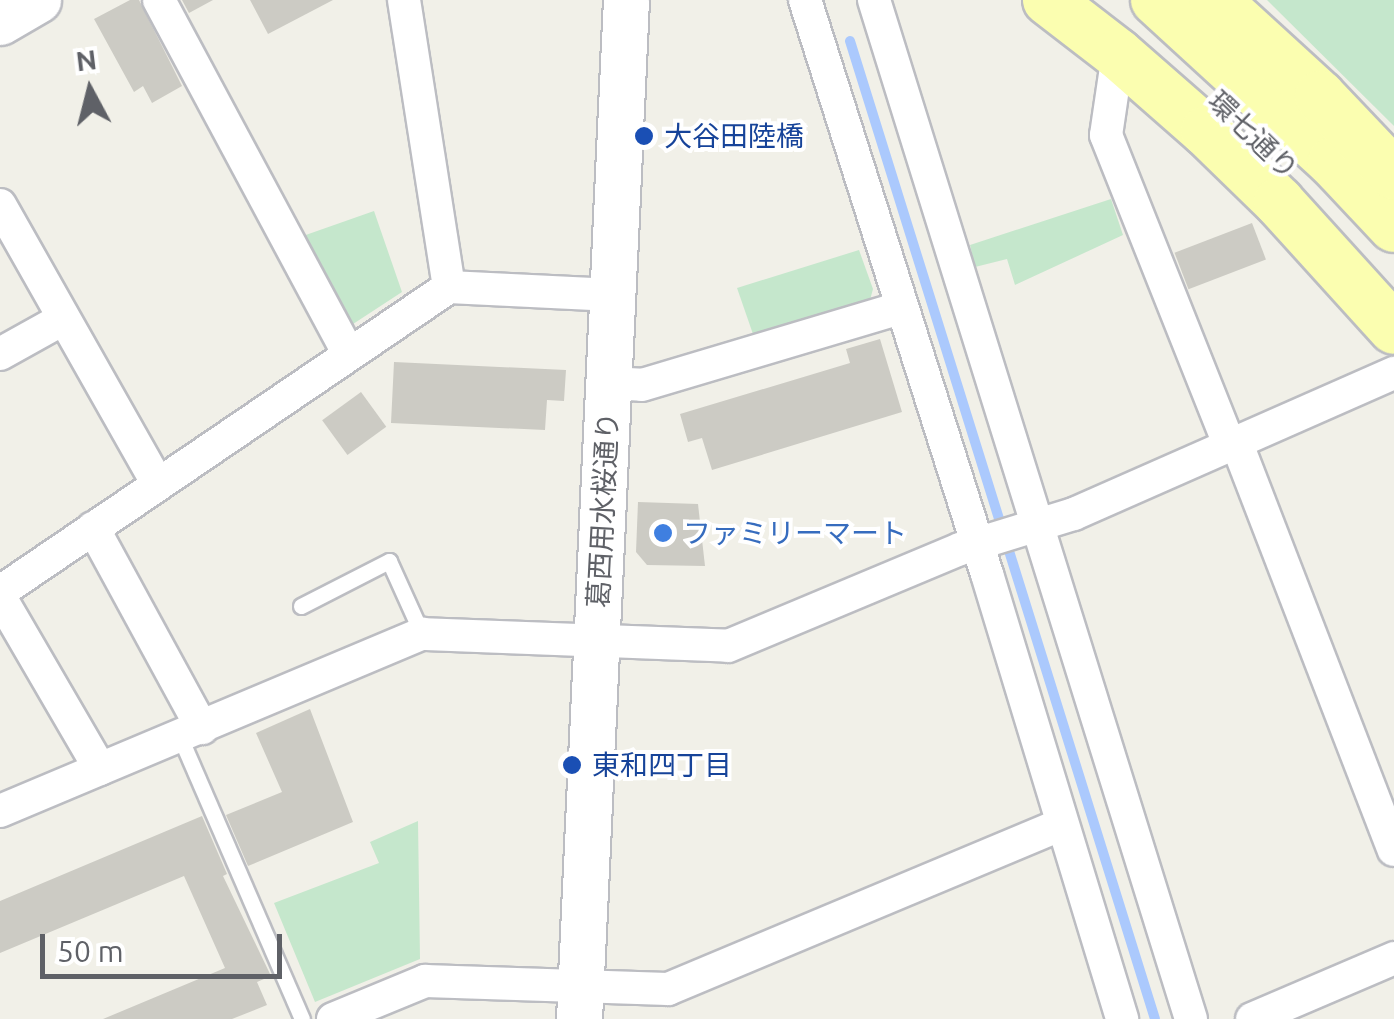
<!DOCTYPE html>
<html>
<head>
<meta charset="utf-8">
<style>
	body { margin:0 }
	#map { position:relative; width:1394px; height:1019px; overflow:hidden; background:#f1f0e8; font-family:Ubuntu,"Noto Sans JP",sans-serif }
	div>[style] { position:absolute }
	.green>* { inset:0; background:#c5e7cc }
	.stream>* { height:10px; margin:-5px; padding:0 5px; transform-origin:5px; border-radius:5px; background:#abc9fd }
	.building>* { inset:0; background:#cccbc4; transform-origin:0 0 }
	.roads { filter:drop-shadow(2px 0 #bcbdc2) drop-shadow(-2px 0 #bcbdc2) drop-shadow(0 2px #bcbdc2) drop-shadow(0 -2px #bcbdc2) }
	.lane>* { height:15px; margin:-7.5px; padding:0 7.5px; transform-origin:7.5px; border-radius:7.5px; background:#fff }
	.street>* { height:32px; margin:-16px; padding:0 16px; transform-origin:16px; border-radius:16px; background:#fff }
	.secondary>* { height:45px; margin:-22.5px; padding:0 22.5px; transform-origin:22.5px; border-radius:22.5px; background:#fff }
	.primary>* { height:50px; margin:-25px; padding:0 25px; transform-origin:25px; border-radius:25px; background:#fbfeb0 }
	.dots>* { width:28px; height:28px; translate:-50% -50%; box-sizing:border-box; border:5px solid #fff; border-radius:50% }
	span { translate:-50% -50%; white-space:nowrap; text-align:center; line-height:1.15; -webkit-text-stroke:8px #fff; paint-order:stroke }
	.street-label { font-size:28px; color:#5f6167 }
	.transit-label { font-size:28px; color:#164399 }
	.left { translate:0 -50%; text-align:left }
	.shop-label { font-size:28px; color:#366cbe }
	.north { position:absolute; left:40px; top:40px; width:100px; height:100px; -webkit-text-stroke:8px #fff; paint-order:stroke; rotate:353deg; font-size:28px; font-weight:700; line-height:40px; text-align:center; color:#5f6167 }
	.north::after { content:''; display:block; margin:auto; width:35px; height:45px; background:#5f6167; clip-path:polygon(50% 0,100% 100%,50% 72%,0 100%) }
	.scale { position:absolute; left:40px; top:934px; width:242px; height:45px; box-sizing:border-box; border:5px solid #5f6167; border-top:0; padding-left:12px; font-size:30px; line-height:35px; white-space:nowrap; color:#5f6167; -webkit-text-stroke:8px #fff; paint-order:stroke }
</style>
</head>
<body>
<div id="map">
	<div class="green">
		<i style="clip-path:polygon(1267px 0,1394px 0,1394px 126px)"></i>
		<i style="clip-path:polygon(1111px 199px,1123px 235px,1015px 285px,1007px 259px,975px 267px,970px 245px)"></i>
		<i style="clip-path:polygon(374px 211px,402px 292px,350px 326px,300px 237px)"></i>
		<i style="clip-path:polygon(859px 250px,873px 289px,870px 300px,754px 337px,737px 288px)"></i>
		<i style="clip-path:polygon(418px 821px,420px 959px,315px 1002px,274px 903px,379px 863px,370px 842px)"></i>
	</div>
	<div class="stream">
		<i style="left:850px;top:41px;width:1024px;rotate:72.68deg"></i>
	</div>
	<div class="building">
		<i style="clip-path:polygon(130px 0,139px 0,182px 86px,152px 103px,143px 86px,134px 92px,94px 19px)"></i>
		<i style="clip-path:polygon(182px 0,213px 0,189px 13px)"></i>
		<i style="clip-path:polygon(250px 0,333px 0,268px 34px)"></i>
		<i style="left:1252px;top:223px;width:39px;height:83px;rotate:69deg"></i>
		<i style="clip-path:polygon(880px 339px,902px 412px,712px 470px,702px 438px,688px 442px,680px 414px,850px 363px,846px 349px)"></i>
		<i style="clip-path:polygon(394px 362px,566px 370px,564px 401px,547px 400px,545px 430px,391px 423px)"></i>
		<i style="left:361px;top:392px;width:43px;height:48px;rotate:54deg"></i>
		<i style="clip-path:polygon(638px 502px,698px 504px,705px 566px,647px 565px,636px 552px)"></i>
		<i style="clip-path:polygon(310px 709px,353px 822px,248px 866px,226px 815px,282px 792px,256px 733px)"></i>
		<i style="clip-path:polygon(202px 816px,227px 874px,223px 876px,271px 976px,257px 982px,267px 1005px,232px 1019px,103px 1019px,225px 968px,184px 876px,0 953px,0 901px)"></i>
	</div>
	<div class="roads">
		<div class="lane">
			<i style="left:301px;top:606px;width:99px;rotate:-27.1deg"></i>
			<i style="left:389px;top:561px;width:80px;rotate:65.7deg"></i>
			<i style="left:180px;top:737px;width:307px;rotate:66.6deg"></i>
		</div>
		<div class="street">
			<i style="left:159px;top:0;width:400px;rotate:61.8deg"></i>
			<i style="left:404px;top:0;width:291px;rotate:81.1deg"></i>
			<i style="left:805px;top:0;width:602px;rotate:72.41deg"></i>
			<i style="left:987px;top:574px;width:465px;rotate:73.1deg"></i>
			<i style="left:874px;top:0;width:1067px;rotate:72.72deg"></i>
			<i style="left:1118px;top:54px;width:82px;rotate:98.4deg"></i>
			<i style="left:1106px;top:135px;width:336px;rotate:68.3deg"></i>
			<i style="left:0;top:205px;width:319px;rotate:60.5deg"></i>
			<i style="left:0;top:354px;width:72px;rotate:-29.1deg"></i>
			<i style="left:609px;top:383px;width:33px;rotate:3deg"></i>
			<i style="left:642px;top:385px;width:269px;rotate:-16.6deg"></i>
			<i style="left:1237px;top:444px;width:435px;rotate:68.9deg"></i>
			<i style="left:93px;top:528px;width:228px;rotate:61.4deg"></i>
			<i style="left:0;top:592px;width:543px;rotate:-34.19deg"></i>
			<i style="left:449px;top:287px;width:164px;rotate:2.8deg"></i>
			<i style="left:0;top:597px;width:199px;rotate:59.8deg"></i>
			<i style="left:0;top:811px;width:458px;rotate:-22.8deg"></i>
			<i style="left:422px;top:634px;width:306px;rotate:2.2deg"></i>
			<i style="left:728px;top:646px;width:251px;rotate:-22.7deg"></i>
			<i style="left:960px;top:549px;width:119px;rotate:-17.1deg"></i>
			<i style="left:1074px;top:514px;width:350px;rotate:-23.8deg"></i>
			<i style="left:333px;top:1019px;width:100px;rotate:-22.4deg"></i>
			<i style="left:425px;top:981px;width:243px;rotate:1.9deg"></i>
			<i style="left:668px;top:989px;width:425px;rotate:-22.7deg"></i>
			<i style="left:1252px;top:1019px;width:155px;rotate:-23.2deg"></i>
		</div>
		<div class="secondary">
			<i style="left:0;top:22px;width:44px;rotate:-30.1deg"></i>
			<i style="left:579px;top:1019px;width:1020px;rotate:-87.36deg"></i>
		</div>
		<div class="primary">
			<i style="left:1048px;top:0;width:88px;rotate:37.6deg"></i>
			<i style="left:1118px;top:54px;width:117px;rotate:41.2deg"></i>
			<i style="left:1206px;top:131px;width:102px;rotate:44.2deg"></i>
			<i style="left:1279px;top:202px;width:171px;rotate:47.8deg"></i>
			<i style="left:1156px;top:0;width:240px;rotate:42.5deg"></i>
			<i style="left:1333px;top:162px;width:89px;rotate:46.8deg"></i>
			<i style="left:1215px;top:0;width:142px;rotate:42.4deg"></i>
			<i style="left:1320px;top:96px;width:108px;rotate:46.5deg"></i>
		</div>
	</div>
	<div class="dots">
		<i style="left:644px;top:136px;background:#1a4fb4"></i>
		<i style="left:663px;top:533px;background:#3f7fe0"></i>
		<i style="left:572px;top:765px;background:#1a4fb4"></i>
	</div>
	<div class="street-label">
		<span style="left:1253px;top:135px;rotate:44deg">環七通り</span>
		<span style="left:603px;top:510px;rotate:-87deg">葛西用水桜通り</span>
	</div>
	<div class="transit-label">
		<span class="left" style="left:664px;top:136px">大谷田陸橋</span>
		<span class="left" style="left:592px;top:765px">東和四丁目</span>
	</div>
	<div class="shop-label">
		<span class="left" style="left:683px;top:533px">ファミリーマート</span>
	</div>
	<div class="north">N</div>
	<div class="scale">50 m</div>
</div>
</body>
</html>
